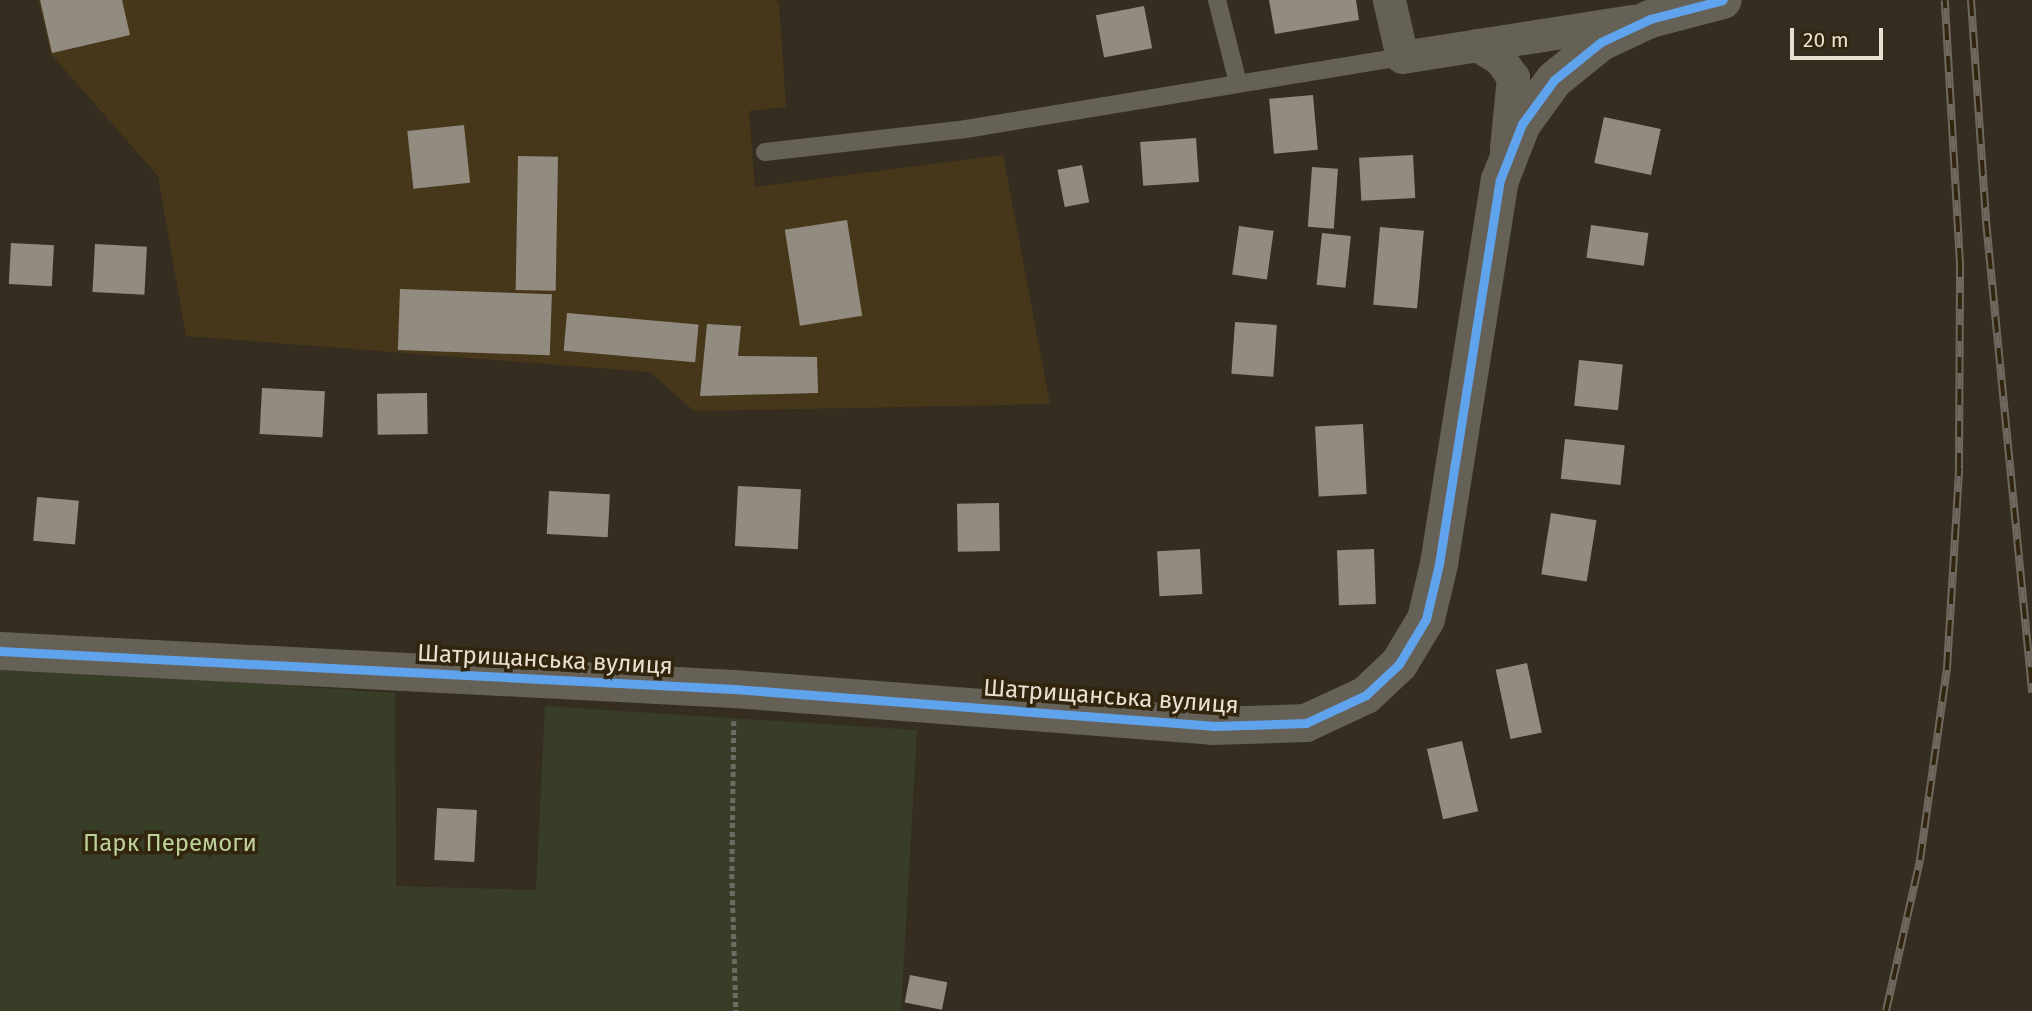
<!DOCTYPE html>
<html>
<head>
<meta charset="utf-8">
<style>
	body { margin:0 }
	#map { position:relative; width:2032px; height:1011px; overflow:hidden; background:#352d1f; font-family:"Fira Sans",sans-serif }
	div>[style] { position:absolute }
	.built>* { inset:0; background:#47371a }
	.green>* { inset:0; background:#383d28 }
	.building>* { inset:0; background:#928c80; transform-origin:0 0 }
	.path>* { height:4.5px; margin-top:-2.25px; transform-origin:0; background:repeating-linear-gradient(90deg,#706b62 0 5px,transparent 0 8.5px) }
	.service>* { height:18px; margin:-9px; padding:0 9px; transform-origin:9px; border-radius:9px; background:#666157 }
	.minor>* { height:33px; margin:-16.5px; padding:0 16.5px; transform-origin:16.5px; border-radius:16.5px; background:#666157 }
	.tertiary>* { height:38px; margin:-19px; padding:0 19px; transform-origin:19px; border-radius:19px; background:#666157 }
	.rail>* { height:8px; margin-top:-4px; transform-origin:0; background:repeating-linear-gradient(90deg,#32250d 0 16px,#6e685f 0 32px); box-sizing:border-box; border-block:2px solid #6e685f }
	.cycleway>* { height:9px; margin:-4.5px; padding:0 4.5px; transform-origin:4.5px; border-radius:4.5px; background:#60a3ed }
	span { translate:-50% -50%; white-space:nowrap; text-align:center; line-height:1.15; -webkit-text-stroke:7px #32250d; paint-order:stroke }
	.street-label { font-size:24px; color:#e9e0d2 }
	.park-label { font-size:24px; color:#bed09a }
	.scale { position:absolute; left:1790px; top:28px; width:93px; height:32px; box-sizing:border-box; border:4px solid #e9e0d2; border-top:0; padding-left:9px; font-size:21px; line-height:24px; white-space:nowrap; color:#e9e0d2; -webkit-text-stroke:5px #32250d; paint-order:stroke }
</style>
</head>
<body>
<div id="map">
	<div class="built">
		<i style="clip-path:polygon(38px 0,775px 0,779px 2px,786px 107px,749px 111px,755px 187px,1003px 155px,1050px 404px,694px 411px,650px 372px,186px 336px,158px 176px,51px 54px)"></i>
	</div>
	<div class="green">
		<i style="clip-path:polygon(0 666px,395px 693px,396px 886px,536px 890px,545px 706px,917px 730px,901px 1011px,0 1011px)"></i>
	</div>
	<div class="building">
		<i style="clip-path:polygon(40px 0,122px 0,130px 35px,52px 53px)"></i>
		<i style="clip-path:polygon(1269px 0,1356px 0,1359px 20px,1275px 34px)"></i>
		<i style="left:1144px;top:6px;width:43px;height:49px;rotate:79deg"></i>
		<i style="left:1313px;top:95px;width:55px;height:44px;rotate:85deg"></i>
		<i style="left:1604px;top:117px;width:58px;height:47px;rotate:12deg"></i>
		<i style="left:464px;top:125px;width:58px;height:57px;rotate:84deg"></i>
		<i style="left:1196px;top:138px;width:44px;height:56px;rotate:86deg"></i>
		<i style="left:1413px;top:155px;width:43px;height:54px;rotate:87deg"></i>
		<i style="left:518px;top:156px;width:40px;height:134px;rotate:1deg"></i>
		<i style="left:1082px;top:165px;width:38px;height:25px;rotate:79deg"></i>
		<i style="left:1312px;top:167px;width:26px;height:60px;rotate:4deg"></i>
		<i style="left:847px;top:220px;width:97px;height:63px;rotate:81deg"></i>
		<i style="left:1591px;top:225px;width:58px;height:33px;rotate:8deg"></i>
		<i style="left:1239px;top:226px;width:35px;height:49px;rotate:8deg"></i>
		<i style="left:1380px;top:227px;width:44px;height:78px;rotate:5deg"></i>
		<i style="left:1322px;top:233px;width:29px;height:52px;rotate:6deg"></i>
		<i style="left:11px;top:243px;width:43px;height:41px;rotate:3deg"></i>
		<i style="left:95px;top:244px;width:52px;height:48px;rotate:3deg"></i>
		<i style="left:400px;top:289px;width:152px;height:61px;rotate:2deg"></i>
		<i style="left:567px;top:313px;width:132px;height:38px;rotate:5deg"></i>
		<i style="left:1235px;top:322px;width:42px;height:52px;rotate:4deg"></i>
		<i style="clip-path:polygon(707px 324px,741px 326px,738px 356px,817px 357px,818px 393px,700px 396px)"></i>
		<i style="left:1579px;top:360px;width:44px;height:46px;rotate:6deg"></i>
		<i style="left:262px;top:388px;width:63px;height:46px;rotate:3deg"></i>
		<i style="left:427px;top:393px;width:41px;height:50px;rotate:89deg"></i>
		<i style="left:1363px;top:424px;width:70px;height:48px;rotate:87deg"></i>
		<i style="left:1565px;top:439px;width:60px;height:40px;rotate:6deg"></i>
		<i style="left:738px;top:486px;width:63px;height:60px;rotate:3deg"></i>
		<i style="left:549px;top:491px;width:61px;height:43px;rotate:3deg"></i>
		<i style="left:37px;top:497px;width:42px;height:44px;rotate:5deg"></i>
		<i style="left:999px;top:503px;width:48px;height:42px;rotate:89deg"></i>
		<i style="left:1551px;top:513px;width:46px;height:62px;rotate:9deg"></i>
		<i style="left:1200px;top:549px;width:45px;height:43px;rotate:87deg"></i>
		<i style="left:1374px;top:549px;width:55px;height:37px;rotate:88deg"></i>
		<i style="left:1527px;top:663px;width:71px;height:32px;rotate:78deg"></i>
		<i style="left:1462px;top:741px;width:72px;height:36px;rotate:77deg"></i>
		<i style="left:437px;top:808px;width:40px;height:52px;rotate:3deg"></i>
		<i style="left:910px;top:975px;width:38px;height:28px;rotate:11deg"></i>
	</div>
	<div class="path">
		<i style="left:734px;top:721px;width:153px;rotate:90.7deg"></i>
		<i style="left:732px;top:874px;width:137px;rotate:88.3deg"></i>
	</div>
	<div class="service">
		<i style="left:1217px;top:0;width:86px;rotate:75.8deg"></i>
		<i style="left:765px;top:152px;width:202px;rotate:-6.5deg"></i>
		<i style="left:966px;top:129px;width:442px;rotate:-9.4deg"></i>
	</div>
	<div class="minor">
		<i style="left:1389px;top:0;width:58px;rotate:77.2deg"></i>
		<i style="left:1402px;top:57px;width:234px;rotate:-8.9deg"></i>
		<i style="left:1477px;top:45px;width:26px;rotate:31deg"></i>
		<i style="left:1499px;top:58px;width:24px;rotate:54deg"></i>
		<i style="left:1513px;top:77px;width:72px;rotate:95.6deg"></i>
	</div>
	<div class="tertiary">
		<i style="left:0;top:651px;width:735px;rotate:2.96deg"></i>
		<i style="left:734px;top:689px;width:480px;rotate:4.4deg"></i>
		<i style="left:1213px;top:726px;width:93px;rotate:-1.8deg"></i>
		<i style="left:1306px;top:723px;width:66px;rotate:-25deg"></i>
		<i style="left:1366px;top:695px;width:45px;rotate:-43.2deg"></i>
		<i style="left:1399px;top:664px;width:52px;rotate:-59deg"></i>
		<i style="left:1426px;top:619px;width:57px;rotate:-76.7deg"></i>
		<i style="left:1439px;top:564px;width:389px;rotate:-81deg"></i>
		<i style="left:1500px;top:180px;width:60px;rotate:-68.6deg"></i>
		<i style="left:1522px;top:124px;width:54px;rotate:-54deg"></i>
		<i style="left:1554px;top:80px;width:60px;rotate:-39deg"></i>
		<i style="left:1601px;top:42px;width:54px;rotate:-25.1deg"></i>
		<i style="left:1650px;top:19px;width:75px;rotate:-14.6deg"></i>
	</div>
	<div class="rail">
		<i style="left:1971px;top:0;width:222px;rotate:86.1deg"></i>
		<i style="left:1986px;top:221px;width:474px;rotate:84.4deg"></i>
		<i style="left:1886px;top:1011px;width:155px;rotate:-77.3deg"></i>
		<i style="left:1920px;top:860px;width:194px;rotate:-82deg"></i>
		<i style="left:1947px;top:668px;width:199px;rotate:-86.5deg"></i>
		<i style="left:1959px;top:469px;width:205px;rotate:-89.7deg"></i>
		<i style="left:1960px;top:264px;width:264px;rotate:-93.3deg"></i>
	</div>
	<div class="cycleway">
		<i style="left:0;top:651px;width:735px;rotate:2.96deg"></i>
		<i style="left:734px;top:689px;width:480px;rotate:4.4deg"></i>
		<i style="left:1213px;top:726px;width:93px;rotate:-1.8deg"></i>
		<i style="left:1306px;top:723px;width:66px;rotate:-25deg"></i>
		<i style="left:1366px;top:695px;width:45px;rotate:-43.2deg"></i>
		<i style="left:1399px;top:664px;width:52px;rotate:-59deg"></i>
		<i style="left:1426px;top:619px;width:57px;rotate:-76.7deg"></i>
		<i style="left:1439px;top:564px;width:389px;rotate:-81deg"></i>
		<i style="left:1500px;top:180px;width:60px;rotate:-68.6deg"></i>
		<i style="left:1522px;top:124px;width:54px;rotate:-54deg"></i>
		<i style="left:1554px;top:80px;width:60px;rotate:-39deg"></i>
		<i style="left:1601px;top:42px;width:54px;rotate:-25.1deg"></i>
		<i style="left:1650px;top:19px;width:75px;rotate:-14.6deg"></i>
	</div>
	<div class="street-label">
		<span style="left:545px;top:660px;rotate:3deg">Шатрищанська вулиця</span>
		<span style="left:1111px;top:697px;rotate:4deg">Шатрищанська вулиця</span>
	</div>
	<div class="park-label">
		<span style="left:170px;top:844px">Парк Перемоги</span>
	</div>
	<div class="scale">20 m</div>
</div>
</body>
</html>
